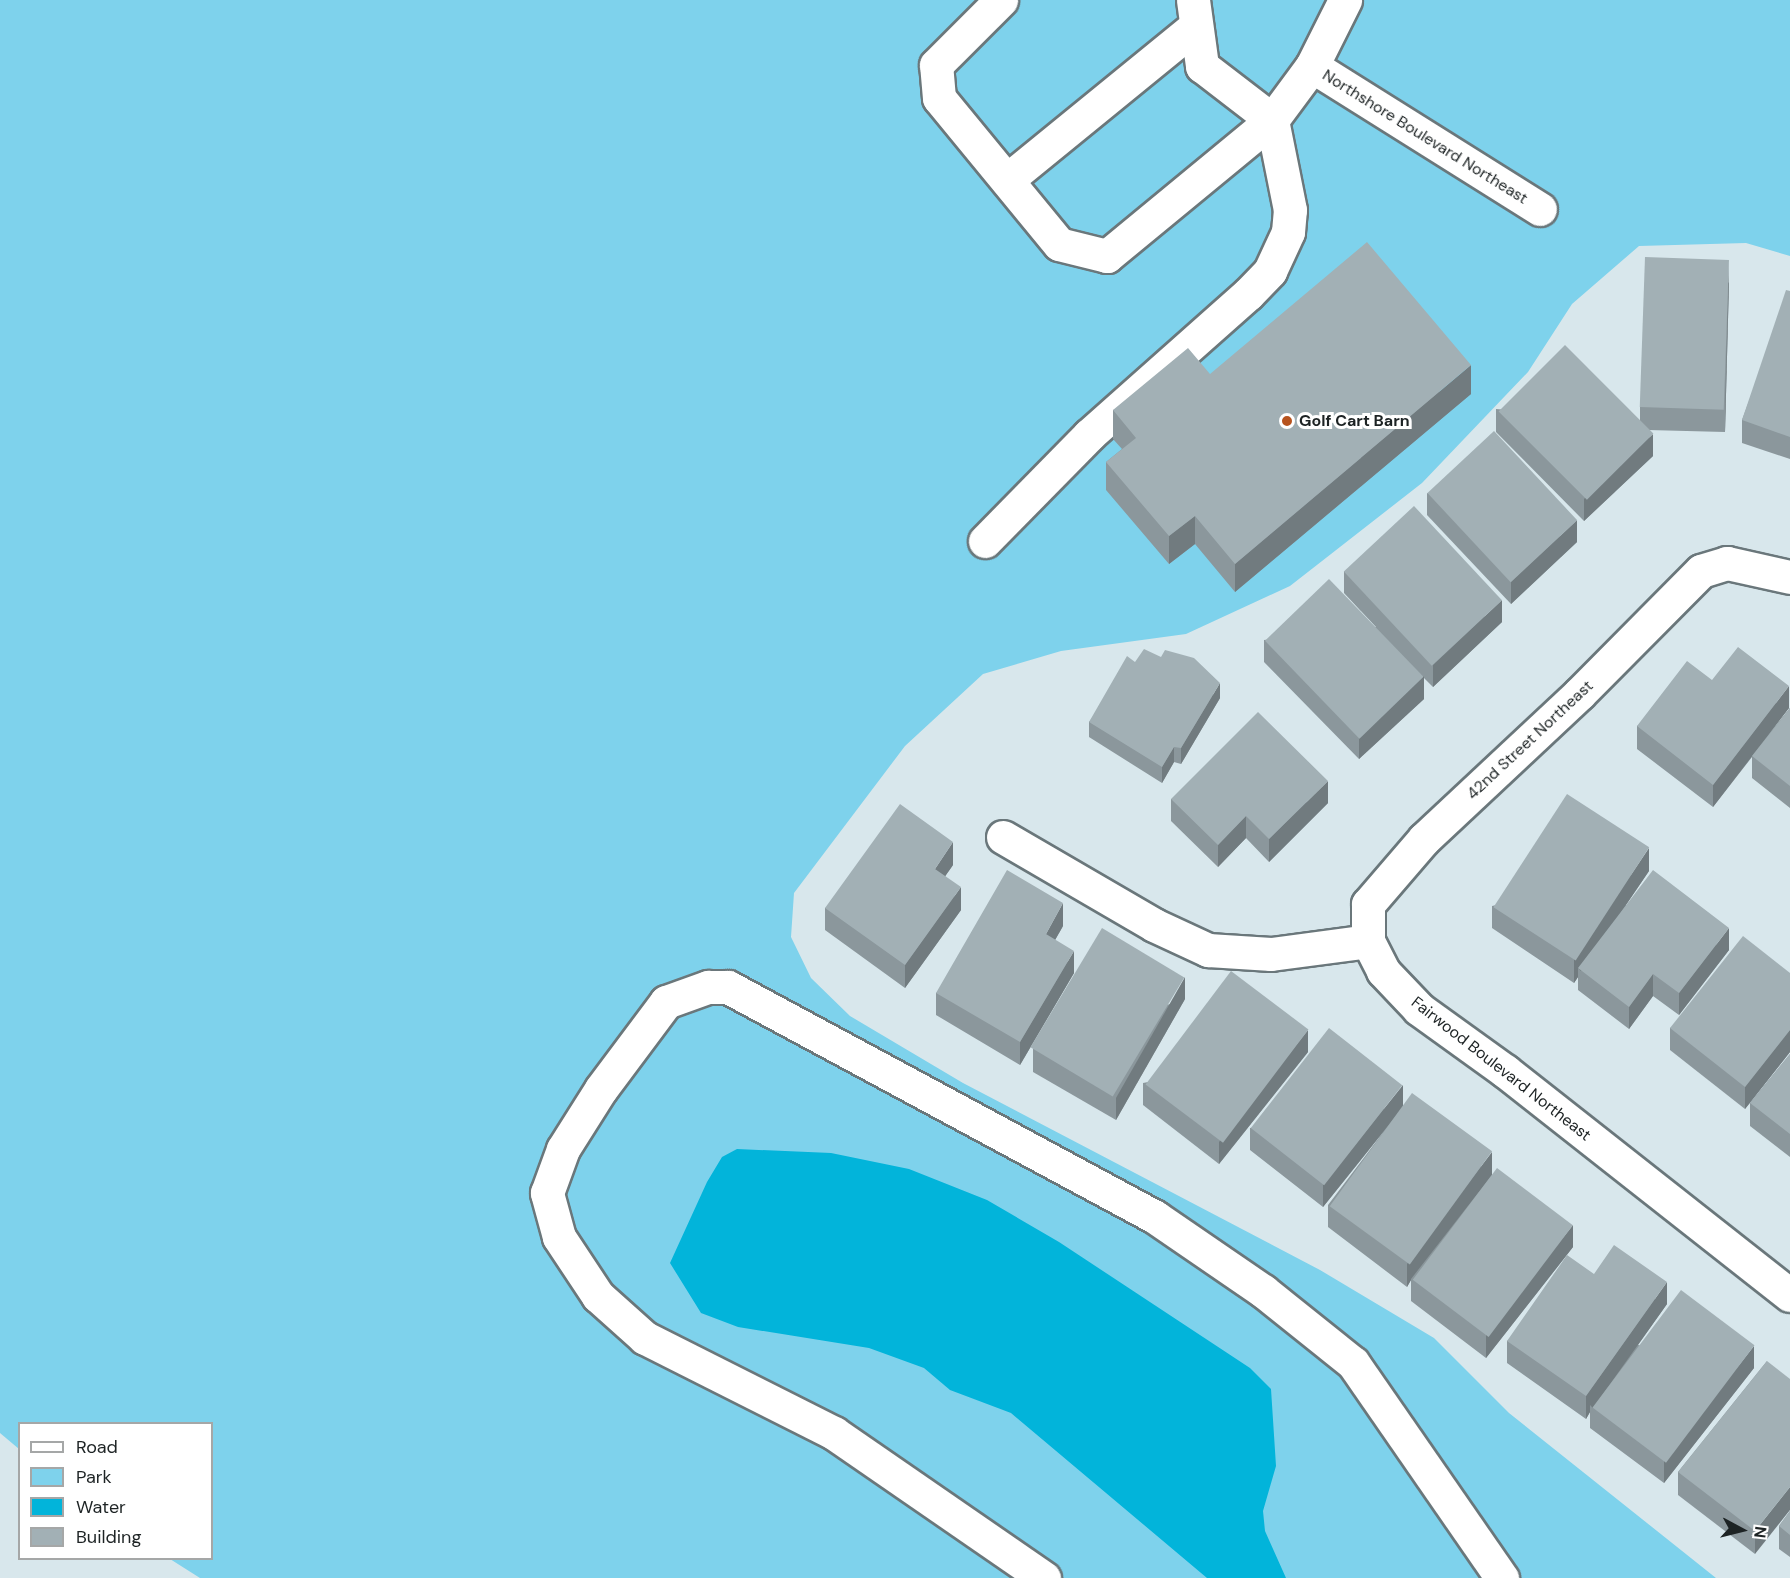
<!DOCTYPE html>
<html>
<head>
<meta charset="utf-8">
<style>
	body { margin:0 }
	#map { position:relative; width:1790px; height:1578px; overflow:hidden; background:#d8e7ec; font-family:"DM Sans",sans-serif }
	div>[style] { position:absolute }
	.green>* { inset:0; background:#7ed2ec }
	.water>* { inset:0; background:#02b4da }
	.roads { filter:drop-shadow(2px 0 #6a777b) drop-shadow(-2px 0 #6a777b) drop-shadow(0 2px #6a777b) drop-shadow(0 -2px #6a777b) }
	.minor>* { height:33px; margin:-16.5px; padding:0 16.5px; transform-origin:16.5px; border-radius:16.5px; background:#fff }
	.wall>* { inset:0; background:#8b979c }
	.shaded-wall>* { inset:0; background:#717b7f }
	.building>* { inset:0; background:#a2b0b5; transform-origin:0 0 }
	.dots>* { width:16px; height:16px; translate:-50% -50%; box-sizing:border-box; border:3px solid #fff; border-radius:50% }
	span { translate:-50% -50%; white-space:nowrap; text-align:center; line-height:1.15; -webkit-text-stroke:6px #fff; paint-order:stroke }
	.street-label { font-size:16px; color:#1d2324 }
	.poi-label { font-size:16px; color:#1d2324; font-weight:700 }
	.left { translate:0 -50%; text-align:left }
	.legend { position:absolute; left:18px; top:1422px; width:195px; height:138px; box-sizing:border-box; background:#fff; border:2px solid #a5a7a7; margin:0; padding:8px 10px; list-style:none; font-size:18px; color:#1d2324 }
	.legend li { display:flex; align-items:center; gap:12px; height:30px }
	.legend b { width:30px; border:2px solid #a5a7a7 }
	.north { position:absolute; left:1712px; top:1500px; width:60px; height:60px; -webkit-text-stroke:4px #fff; paint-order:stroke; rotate:97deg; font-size:16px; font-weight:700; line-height:24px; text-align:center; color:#1d2324 }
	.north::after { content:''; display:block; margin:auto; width:21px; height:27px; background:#1d2324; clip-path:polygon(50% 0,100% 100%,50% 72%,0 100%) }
</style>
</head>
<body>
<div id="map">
	<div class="green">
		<i style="clip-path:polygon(0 0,1790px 0,1790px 256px,1746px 243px,1639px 246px,1572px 304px,1528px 372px,1422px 483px,1290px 586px,1186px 634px,1061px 651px,983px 674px,905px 746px,794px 893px,791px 937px,811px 978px,850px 1016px,963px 1083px,1320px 1270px,1434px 1338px,1509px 1413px,1716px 1578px,200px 1578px,170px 1559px,212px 1558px,212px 1424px,20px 1424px,19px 1449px,0 1433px)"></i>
	</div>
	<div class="water">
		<i style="clip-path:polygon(737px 1149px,831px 1153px,909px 1169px,987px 1200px,1059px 1242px,1250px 1368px,1271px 1389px,1276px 1466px,1263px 1511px,1265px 1531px,1286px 1578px,1207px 1578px,1011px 1413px,950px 1390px,924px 1368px,869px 1348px,738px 1327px,701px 1313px,670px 1263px,707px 1182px,722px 1157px)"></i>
	</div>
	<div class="roads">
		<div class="minor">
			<i style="left:1193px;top:0;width:67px;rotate:82.2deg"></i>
			<i style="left:1202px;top:66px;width:88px;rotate:37.6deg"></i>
			<i style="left:1272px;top:120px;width:67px;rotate:-53.5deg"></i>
			<i style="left:1312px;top:66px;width:74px;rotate:-63.4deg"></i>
			<i style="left:1312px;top:66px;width:269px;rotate:32.1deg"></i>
			<i style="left:1007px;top:180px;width:244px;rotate:-39.2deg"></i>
			<i style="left:985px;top:541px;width:148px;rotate:-45.5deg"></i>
			<i style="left:1089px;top:435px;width:213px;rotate:-41.6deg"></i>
			<i style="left:1248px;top:294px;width:32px;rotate:-46deg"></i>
			<i style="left:1270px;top:271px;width:43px;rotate:-65.2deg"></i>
			<i style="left:1288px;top:232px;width:22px;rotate:-85deg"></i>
			<i style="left:1290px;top:210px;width:92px;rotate:-101.3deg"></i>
			<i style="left:1272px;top:120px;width:214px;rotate:140.5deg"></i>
			<i style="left:1107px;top:256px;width:49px;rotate:-166deg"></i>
			<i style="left:1059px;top:244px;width:189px;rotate:-129.4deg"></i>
			<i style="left:939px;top:98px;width:33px;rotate:-95deg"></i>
			<i style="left:936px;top:65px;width:92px;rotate:-45deg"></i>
			<i style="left:1790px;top:577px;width:65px;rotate:-167.5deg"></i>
			<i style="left:1727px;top:563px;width:27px;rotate:163deg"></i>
			<i style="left:1701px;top:571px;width:173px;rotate:134.8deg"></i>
			<i style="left:1579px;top:694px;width:212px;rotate:136.9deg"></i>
			<i style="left:1424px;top:839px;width:86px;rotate:130.7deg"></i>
			<i style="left:1368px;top:904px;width:37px;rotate:90deg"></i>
			<i style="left:1368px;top:941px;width:34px;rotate:63deg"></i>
			<i style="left:1383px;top:971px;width:52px;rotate:46.5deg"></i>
			<i style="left:1419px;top:1009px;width:106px;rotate:35.8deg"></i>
			<i style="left:1505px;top:1071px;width:362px;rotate:38.2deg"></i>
			<i style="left:1003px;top:837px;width:175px;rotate:30.2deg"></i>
			<i style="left:1154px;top:925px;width:60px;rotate:24.8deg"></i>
			<i style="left:1208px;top:950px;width:63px;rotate:3.6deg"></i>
			<i style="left:1271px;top:954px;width:98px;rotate:-7.6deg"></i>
			<i style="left:1044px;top:1578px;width:255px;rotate:-145.4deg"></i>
			<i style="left:834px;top:1433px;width:212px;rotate:-153.3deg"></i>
			<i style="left:645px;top:1338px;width:63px;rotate:-138.2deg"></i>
			<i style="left:598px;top:1296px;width:71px;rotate:-123.5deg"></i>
			<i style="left:559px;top:1237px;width:46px;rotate:-105.3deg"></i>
			<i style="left:547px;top:1193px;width:47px;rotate:-70deg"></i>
			<i style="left:563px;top:1149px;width:71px;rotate:-57.7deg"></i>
			<i style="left:601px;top:1089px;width:109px;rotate:-53.2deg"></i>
			<i style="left:666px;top:1002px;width:45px;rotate:-19.7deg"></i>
			<i style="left:708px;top:987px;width:20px"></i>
			<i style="left:728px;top:987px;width:485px;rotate:28.3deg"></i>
			<i style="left:1155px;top:1217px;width:131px;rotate:34.4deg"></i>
			<i style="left:1263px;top:1291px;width:115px;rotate:38.7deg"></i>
			<i style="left:1353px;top:1363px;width:262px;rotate:55.3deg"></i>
		</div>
	</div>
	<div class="wall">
		<i style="clip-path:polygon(1729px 282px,1725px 432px,1648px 430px,1653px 456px,1584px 521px,1496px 432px,1496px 409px,1640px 421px,1640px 407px)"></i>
		<i style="clip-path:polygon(1790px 291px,1790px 459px,1742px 443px,1742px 420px)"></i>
		<i style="clip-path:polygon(1210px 374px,1471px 394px,1235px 592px,1195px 544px,1169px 564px,1106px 490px,1106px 462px,1122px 449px,1113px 439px,1113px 410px)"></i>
		<i style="clip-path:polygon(1427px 493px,1577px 542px,1511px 604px,1427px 515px)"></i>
		<i style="clip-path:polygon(1344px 571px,1502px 622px,1433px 687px,1424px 678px,1424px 699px,1359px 759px,1264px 662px,1264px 640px,1376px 627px,1344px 593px)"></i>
		<i style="clip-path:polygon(1135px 662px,1220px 698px,1181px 764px,1174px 762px,1162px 783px,1089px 737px,1089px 722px)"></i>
		<i style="clip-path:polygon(1712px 680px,1789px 708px,1768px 735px,1790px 708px,1790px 808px,1752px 778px,1752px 757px,1713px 807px,1637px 749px,1637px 726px)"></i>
		<i style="clip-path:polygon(1171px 799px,1328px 803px,1269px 862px,1246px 838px,1218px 867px,1171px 821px)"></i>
		<i style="clip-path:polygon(953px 865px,945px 876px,961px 910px,905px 988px,825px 930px,825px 908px)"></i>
		<i style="clip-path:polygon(1649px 871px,1626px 905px,1729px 950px,1679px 1015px,1653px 996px,1629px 1029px,1578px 990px,1578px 977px,1574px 983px,1492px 928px,1492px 906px)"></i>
		<i style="clip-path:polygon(1063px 926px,1055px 940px,1074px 973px,1020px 1065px,936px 1015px,936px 993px)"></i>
		<i style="clip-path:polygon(1790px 973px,1790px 1052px,1745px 1109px,1670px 1050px,1670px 1028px)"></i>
		<i style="clip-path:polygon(1185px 999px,1116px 1120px,1033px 1072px,1033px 1049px)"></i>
		<i style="clip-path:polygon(1308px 1052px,1219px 1164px,1143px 1105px,1143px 1083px)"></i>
		<i style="clip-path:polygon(1790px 1054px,1790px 1157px,1750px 1126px,1750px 1103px)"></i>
		<i style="clip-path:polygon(1403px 1106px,1492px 1175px,1573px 1247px,1486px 1358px,1411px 1301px,1411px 1280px,1407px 1287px,1328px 1227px,1328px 1205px,1385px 1130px,1323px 1207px,1250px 1150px,1250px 1128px)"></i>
		<i style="clip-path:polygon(1594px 1274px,1667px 1304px,1638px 1345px,1754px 1368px,1664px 1483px,1590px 1428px,1590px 1412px,1586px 1419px,1507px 1363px,1507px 1341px)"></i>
		<i style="clip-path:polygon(1767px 1361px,1755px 1554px,1678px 1495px,1678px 1472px)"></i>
		<i style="clip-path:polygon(1790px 1511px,1790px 1557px,1779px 1549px,1779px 1526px)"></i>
	</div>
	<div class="shaded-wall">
		<i style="clip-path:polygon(1729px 260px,1729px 282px,1725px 432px,1725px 410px)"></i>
		<i style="clip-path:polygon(1471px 365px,1471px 394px,1235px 592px,1235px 564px)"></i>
		<i style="clip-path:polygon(1653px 434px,1653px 456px,1584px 521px,1584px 499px)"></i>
		<i style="clip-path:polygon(1195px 516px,1195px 544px,1169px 564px,1169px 536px)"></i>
		<i style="clip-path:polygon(1577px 520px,1577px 542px,1511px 604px,1511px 582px)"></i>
		<i style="clip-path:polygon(1502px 600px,1502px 622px,1433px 687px,1433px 665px)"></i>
		<i style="clip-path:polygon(1424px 676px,1424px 699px,1359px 759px,1359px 737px)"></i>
		<i style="clip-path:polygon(1220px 683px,1220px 698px,1181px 764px,1181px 748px)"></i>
		<i style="clip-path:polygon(1789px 686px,1789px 708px,1713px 807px,1713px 785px)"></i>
		<i style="clip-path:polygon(1174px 747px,1174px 762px,1162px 783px,1162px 767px)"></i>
		<i style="clip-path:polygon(1328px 781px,1328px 803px,1269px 862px,1269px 839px)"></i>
		<i style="clip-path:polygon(1246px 816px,1246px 838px,1218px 867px,1218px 845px)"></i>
		<i style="clip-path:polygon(953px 842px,953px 865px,935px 891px,935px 869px)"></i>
		<i style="clip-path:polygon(1649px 848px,1649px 871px,1581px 971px,1578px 968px,1578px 977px,1574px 983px,1574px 960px)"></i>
		<i style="clip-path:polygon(961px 887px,961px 910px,905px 988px,905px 965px)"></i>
		<i style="clip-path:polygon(1063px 903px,1063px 926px,1046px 956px,1046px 934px)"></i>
		<i style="clip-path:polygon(1729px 928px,1729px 950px,1679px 1015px,1679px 993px)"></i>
		<i style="clip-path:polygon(1074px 951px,1074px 973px,1020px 1065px,1020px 1042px)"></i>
		<i style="clip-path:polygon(1653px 974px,1653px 996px,1629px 1029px,1629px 1007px)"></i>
		<i style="clip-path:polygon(1185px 977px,1185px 999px,1116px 1120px,1116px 1098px)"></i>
		<i style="clip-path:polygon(1308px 1030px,1308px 1052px,1219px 1164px,1219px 1142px)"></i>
		<i style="clip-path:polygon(1790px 1030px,1790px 1052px,1745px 1109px,1745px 1087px)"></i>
		<i style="clip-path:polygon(1403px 1085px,1403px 1107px,1323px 1207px,1323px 1185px)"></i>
		<i style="clip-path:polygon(1492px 1152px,1492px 1175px,1411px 1279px,1411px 1280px,1407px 1287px,1407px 1264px)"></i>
		<i style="clip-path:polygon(1573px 1225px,1573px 1247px,1486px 1358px,1486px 1335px)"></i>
		<i style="clip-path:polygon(1667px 1282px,1667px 1304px,1593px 1408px,1590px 1405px,1590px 1412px,1586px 1419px,1586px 1396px)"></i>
		<i style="clip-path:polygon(1754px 1346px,1754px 1368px,1664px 1483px,1664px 1461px)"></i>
		<i style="clip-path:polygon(1790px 1487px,1790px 1510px,1755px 1554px,1755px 1531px)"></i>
	</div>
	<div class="building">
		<i style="clip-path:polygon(1367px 242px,1471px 365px,1235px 564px,1195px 516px,1169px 536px,1106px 462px,1136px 438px,1113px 410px,1188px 348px,1210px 374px)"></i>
		<i style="left:1645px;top:257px;width:84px;height:150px;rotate:2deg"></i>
		<i style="clip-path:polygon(1786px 290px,1790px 291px,1790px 437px,1742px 420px)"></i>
		<i style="left:1565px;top:345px;width:125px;height:94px;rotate:45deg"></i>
		<i style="left:1494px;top:431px;width:122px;height:91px;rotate:47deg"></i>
		<i style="left:1414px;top:506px;width:129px;height:96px;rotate:47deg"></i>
		<i style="left:1329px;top:579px;width:136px;height:89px;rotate:46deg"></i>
		<i style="clip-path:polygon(1738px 647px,1789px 686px,1713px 785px,1637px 726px,1687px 661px,1712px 680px)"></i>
		<i style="clip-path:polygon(1144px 649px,1161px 657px,1165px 650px,1194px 658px,1220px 683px,1181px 748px,1174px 747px,1162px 767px,1089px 722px,1127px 656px,1135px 662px)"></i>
		<i style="clip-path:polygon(1790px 708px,1790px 786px,1752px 756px)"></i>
		<i style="clip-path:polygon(1258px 712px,1328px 781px,1269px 839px,1246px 816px,1218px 845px,1171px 799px)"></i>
		<i style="left:1567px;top:794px;width:98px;height:135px;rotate:33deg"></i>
		<i style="clip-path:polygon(900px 804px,953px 842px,935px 869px,961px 887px,905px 965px,825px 908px)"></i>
		<i style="clip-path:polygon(1007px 870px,1063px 903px,1046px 934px,1074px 951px,1020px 1042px,936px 993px)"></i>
		<i style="clip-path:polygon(1653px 870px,1729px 928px,1679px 993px,1653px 974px,1629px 1007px,1578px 968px)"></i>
		<i style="left:1102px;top:928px;width:96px;height:139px;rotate:31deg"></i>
		<i style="clip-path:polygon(1743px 936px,1790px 973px,1790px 1030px,1745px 1087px,1670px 1028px)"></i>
		<i style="left:1231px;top:971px;width:97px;height:142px;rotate:37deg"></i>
		<i style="left:1329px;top:1028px;width:93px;height:127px;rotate:38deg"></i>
		<i style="clip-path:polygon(1790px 1054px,1790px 1134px,1750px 1103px)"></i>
		<i style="left:1412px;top:1093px;width:99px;height:140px;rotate:36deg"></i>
		<i style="left:1497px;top:1168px;width:95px;height:140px;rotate:37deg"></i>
		<i style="clip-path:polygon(1614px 1245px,1667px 1282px,1586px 1396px,1507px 1341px,1567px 1255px,1594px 1274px)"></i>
		<i style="left:1681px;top:1290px;width:92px;height:147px;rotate:37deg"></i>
		<i style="clip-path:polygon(1767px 1361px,1790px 1379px,1790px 1487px,1755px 1531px,1678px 1472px)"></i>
		<i style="clip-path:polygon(1790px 1511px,1790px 1535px,1779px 1526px)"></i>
	</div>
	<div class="dots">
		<i style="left:1287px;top:421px;background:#b7531e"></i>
	</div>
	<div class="street-label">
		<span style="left:1425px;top:137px;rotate:32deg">Northshore Boulevard Northeast</span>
		<span style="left:1530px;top:740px;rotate:-43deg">42nd Street Northeast</span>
		<span style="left:1501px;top:1069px;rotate:38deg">Fairwood Boulevard Northeast</span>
	</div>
	<div class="poi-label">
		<span class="left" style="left:1299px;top:421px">Golf Cart Barn</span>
	</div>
	<ul class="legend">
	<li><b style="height:8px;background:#fff"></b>Road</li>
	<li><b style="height:16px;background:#7ed2ec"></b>Park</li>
	<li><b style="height:16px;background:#02b4da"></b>Water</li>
	<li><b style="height:16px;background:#a2b0b5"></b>Building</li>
	</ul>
	<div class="north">N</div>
</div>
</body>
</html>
